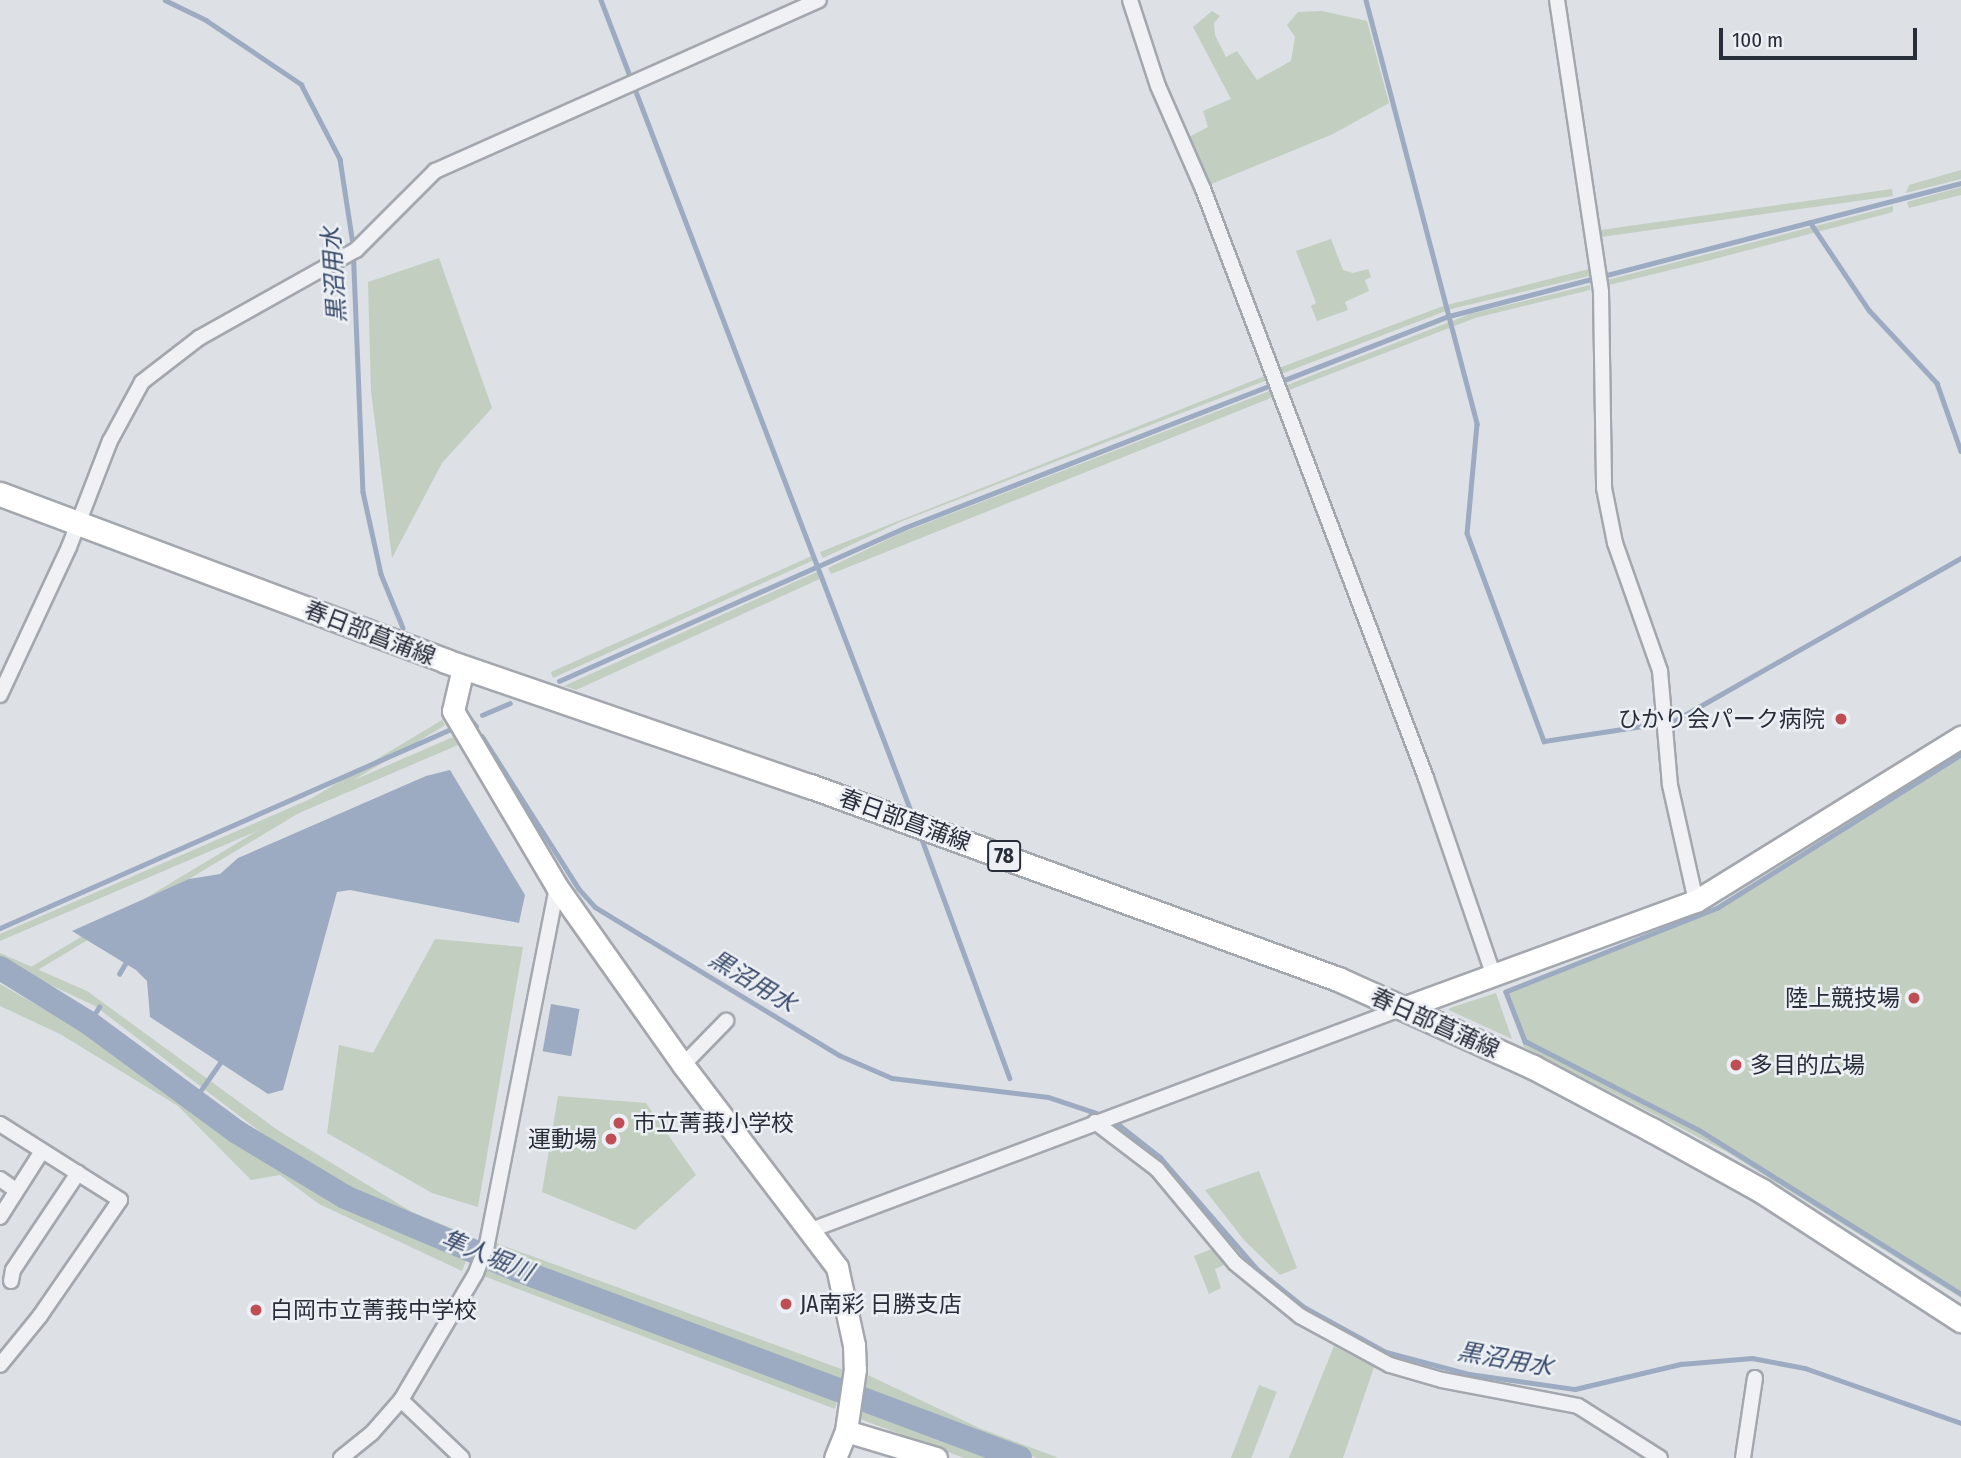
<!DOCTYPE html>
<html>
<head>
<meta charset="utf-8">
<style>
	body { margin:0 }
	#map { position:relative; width:1961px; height:1458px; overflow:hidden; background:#dde0e5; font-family:"Fira Sans Condensed","Noto Sans JP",sans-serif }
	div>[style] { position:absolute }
	.green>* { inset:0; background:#c2cebf; transform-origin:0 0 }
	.water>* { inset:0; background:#9cabc2; transform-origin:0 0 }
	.stream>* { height:4.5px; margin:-2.25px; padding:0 2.25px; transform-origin:2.25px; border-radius:2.25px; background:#9cabc2 }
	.river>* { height:24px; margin:-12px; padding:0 12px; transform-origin:12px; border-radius:12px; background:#9cabc2 }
	.roads { filter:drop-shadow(2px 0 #a3a7ae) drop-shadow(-2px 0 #a3a7ae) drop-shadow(0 2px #a3a7ae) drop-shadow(0 -2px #a3a7ae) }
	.street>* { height:14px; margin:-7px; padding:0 7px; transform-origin:7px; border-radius:7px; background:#f0f1f4 }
	.secondary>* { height:21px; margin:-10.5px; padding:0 10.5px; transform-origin:10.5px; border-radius:10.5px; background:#fff }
	.primary>* { height:23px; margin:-11.5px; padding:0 11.5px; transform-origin:11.5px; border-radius:11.5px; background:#fff }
	.dots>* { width:19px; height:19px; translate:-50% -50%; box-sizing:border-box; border:4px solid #eceff3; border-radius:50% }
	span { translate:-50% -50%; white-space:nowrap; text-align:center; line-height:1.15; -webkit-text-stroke:5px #eceff3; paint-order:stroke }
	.shield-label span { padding:2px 5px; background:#eceff3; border:2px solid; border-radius:5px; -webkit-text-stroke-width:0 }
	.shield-label { font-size:21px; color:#282d3a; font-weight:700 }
	.street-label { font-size:23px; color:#282d3a }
	.poi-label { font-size:23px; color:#282d3a }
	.right { translate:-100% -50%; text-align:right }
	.left { translate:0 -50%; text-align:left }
	.water-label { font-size:24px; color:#37496a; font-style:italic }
	.scale { position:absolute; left:1719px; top:28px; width:198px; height:32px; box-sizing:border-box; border:4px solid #282d3a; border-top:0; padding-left:9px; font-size:21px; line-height:24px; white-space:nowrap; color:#282d3a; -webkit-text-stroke:5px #eceff3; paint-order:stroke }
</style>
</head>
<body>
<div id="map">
	<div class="green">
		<i style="clip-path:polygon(1212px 11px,1220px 16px,1214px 23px,1215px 35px,1226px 57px,1237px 51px,1257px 80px,1291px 61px,1295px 37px,1287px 25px,1298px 12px,1322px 11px,1367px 21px,1389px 103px,1333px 134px,1209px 185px,1187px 138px,1208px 127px,1203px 111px,1231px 99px,1193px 27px)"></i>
		<i style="clip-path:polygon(1961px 170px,1961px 179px,1906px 193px,1909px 185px)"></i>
		<i style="clip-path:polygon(1961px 187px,1961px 195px,1909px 208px,1907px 202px)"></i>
		<i style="left:1892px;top:189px;width:7px;height:298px;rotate:82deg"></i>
		<i style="clip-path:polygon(1893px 206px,1893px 212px,1699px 263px,1609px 285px,1607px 280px)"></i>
		<i style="clip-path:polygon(1331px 239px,1343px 270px,1353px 273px,1368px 269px,1371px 277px,1365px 280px,1369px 291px,1345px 302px,1348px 310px,1317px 321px,1311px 306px,1316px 303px,1296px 251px)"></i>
		<i style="clip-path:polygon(439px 258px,492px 408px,442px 463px,392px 558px,371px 391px,368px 282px)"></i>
		<i style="clip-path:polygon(1589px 269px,1589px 276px,1451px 309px,1281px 374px,1279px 368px,1443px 306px)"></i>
		<i style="clip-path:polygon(1590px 285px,1590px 290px,1475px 318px,1289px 390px,1287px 385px,1470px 314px)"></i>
		<i style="clip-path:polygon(1265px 376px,1267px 380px,900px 522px,823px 558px,820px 552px)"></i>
		<i style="clip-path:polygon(1272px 390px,1273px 397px,831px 574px,828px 568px,901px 533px)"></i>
		<i style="clip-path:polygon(814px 555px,816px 559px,553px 678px,551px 672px)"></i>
		<i style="clip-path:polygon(821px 570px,824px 577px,576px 690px,564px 686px)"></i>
		<i style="left:442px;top:720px;width:6px;height:482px;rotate:59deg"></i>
		<i style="clip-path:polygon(453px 737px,458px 745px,0 941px,0 934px)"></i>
		<i style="clip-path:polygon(1961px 752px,1961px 1298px,1727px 1152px,1524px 1047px,1504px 991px,1705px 913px)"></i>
		<i style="clip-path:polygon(435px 939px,523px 947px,478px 1207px,432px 1193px,327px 1133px,339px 1045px,373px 1053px)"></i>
		<i style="clip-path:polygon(0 953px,87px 991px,279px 1131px,412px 1212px,475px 1238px,473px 1244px,355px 1194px,287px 1152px,95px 1006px,0 961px)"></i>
		<i style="clip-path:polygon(0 984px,158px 1074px,277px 1168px,369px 1220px,466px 1261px,462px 1271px,319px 1204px,280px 1175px,251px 1180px,178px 1106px,60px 1034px,0 1006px)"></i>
		<i style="clip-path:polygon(1496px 993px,1512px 1039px,1449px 1010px,1450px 1008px)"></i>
		<i style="clip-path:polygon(558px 1096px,646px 1103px,696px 1175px,635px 1230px,542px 1192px)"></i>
		<i style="clip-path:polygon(1259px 1171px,1297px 1268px,1280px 1275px,1244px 1240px,1205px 1190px)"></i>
		<i style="clip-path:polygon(496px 1243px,844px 1370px,841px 1383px,491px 1252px)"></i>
		<i style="clip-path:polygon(1212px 1249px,1224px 1265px,1215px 1269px,1221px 1288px,1209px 1294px,1194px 1256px)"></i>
		<i style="clip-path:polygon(484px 1267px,838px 1397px,835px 1409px,481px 1275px)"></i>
		<i style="clip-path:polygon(1334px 1346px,1374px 1367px,1343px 1458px,1289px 1458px)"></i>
		<i style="clip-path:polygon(868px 1375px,979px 1428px,1059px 1458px,1037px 1458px,862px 1391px)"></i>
		<i style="left:1259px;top:1385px;width:19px;height:78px;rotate:21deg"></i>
		<i style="clip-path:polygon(860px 1407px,877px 1415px,992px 1458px,964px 1458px,860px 1419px)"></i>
	</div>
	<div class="water">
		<i style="clip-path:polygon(450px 770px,525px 895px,519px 923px,350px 890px,337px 892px,283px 1090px,268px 1094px,150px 1017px,147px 981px,136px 970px,72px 931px,189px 879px,220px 874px,238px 858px,426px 776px)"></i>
		<i style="left:551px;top:1004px;width:29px;height:48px;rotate:10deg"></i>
	</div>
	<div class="stream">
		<i style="left:165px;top:0;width:46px;rotate:26deg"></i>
		<i style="left:206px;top:20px;width:115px;rotate:34deg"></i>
		<i style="left:301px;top:84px;width:85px;rotate:62.5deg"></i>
		<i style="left:340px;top:159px;width:86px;rotate:81.3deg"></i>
		<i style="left:353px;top:244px;width:248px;rotate:87.7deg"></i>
		<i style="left:363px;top:492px;width:84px;rotate:77.6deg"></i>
		<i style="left:381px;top:574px;width:58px;rotate:67.8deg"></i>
		<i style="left:601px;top:0;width:874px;rotate:69.08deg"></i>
		<i style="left:1366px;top:0;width:438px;rotate:75.3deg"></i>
		<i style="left:1477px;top:424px;width:109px;rotate:95.2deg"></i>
		<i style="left:1467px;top:533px;width:222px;rotate:69.7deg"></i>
		<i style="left:1544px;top:741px;width:132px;rotate:-8.7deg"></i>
		<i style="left:1674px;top:721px;width:330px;rotate:-29.6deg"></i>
		<i style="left:1810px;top:222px;width:106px;rotate:56.2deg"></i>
		<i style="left:1869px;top:310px;width:100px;rotate:47deg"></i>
		<i style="left:1937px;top:383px;width:72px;rotate:70.6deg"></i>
		<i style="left:559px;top:681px;width:377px;rotate:-23.9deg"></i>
		<i style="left:904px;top:528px;width:585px;rotate:-21.26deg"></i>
		<i style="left:1449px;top:316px;width:529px;rotate:-14.56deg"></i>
		<i style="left:482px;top:715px;width:30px;rotate:-23deg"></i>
		<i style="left:468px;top:716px;width:13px;rotate:51deg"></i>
		<i style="left:482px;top:736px;width:181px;rotate:57.6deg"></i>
		<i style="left:579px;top:889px;width:24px;rotate:48deg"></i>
		<i style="left:595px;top:907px;width:60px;rotate:31.3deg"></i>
		<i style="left:646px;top:938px;width:226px;rotate:31.2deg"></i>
		<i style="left:839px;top:1055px;width:58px;rotate:23.5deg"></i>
		<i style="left:892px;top:1078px;width:157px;rotate:6.9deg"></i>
		<i style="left:1048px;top:1097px;width:51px;rotate:18.4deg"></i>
		<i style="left:1961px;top:755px;width:287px;rotate:147.8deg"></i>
		<i style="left:1718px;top:908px;width:228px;rotate:158.4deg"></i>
		<i style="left:1506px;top:992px;width:53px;rotate:68.8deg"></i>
		<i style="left:1525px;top:1041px;width:195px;rotate:27.1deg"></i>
		<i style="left:1699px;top:1130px;width:309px;rotate:32deg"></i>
		<i style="left:920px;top:834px;width:260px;rotate:69.8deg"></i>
		<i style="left:0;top:928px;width:493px;rotate:-23.8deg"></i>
		<i style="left:119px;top:974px;width:17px;rotate:-59deg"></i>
		<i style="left:89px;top:1023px;width:19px;rotate:-58deg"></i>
		<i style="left:194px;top:1100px;width:49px;rotate:-55deg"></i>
		<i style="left:1118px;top:1124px;width:53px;rotate:38.2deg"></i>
		<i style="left:1160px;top:1157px;width:150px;rotate:49.1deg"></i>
		<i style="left:1258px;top:1270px;width:59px;rotate:38.8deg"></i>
		<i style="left:1304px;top:1307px;width:94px;rotate:28.8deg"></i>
		<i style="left:1386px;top:1352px;width:86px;rotate:14.8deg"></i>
		<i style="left:1469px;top:1374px;width:107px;rotate:8.1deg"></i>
		<i style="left:1575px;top:1389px;width:109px;rotate:-13.3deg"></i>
		<i style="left:1681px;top:1364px;width:71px;rotate:-4.8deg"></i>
		<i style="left:1752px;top:1358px;width:54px;rotate:10.7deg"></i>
		<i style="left:1805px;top:1368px;width:165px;rotate:19.4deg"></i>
	</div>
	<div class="river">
		<i style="left:0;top:968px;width:105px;rotate:31.7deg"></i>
		<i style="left:89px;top:1023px;width:184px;rotate:36.4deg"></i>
		<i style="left:237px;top:1132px;width:126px;rotate:31deg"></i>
		<i style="left:345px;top:1197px;width:188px;rotate:22.9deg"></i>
		<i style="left:518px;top:1270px;width:536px;rotate:20.53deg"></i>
	</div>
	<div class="roads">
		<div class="street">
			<i style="left:1130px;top:0;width:90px;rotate:72deg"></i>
			<i style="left:1158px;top:86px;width:112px;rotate:66.4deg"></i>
			<i style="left:1203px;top:189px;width:630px;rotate:69.26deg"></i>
			<i style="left:1426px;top:778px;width:210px;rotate:71.1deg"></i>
			<i style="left:1557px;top:0;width:295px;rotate:81.4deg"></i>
			<i style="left:1601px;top:292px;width:196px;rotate:89.1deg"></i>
			<i style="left:1604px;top:488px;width:56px;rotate:78.7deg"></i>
			<i style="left:1615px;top:543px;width:136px;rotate:70.6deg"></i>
			<i style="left:1660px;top:671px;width:114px;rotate:85deg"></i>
			<i style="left:1670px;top:785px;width:119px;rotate:77.4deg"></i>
			<i style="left:0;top:695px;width:163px;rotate:-65deg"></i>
			<i style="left:69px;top:547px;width:114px;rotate:-68.9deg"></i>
			<i style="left:110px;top:441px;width:67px;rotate:-61.5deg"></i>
			<i style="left:142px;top:382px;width:72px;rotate:-37.7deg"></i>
			<i style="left:199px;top:338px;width:180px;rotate:-29.3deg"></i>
			<i style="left:356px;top:250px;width:112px;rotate:-45deg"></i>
			<i style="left:435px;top:171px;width:420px;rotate:-24deg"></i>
			<i style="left:683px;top:1065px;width:62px;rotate:-45.7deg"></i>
			<i style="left:1095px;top:1122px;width:78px;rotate:37.2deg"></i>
			<i style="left:1157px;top:1169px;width:122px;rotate:50.3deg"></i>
			<i style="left:1235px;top:1263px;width:84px;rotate:39.2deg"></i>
			<i style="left:1300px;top:1316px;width:102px;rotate:28.6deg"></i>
			<i style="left:1390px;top:1365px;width:54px;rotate:16.1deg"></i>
			<i style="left:1442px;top:1380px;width:138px;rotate:10.8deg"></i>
			<i style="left:1578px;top:1406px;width:97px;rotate:32.4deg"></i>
			<i style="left:0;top:1124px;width:142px;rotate:32.3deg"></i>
			<i style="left:120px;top:1200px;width:141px;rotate:124.6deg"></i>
			<i style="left:40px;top:1316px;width:63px;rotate:129.2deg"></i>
			<i style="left:0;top:1179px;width:19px;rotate:35deg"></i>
			<i style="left:0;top:1217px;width:78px;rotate:-57.5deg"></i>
			<i style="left:811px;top:1230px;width:632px;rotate:-20.56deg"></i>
			<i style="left:11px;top:1281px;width:11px;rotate:-80deg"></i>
			<i style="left:13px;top:1270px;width:117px;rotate:-56.2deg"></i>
			<i style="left:401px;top:1400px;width:84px;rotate:43.6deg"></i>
			<i style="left:341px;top:1458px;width:40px;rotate:-39deg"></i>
			<i style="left:372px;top:1433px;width:44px;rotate:-48.7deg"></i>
			<i style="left:401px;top:1400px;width:147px;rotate:-59.4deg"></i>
			<i style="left:476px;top:1273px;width:31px;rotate:-69deg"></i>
			<i style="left:487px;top:1244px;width:364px;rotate:-78.9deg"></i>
			<i style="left:1743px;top:1458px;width:81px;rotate:-81.5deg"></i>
		</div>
		<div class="secondary">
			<i style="left:463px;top:668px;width:44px;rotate:103.1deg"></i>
			<i style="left:453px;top:711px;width:204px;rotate:59.4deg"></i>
			<i style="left:557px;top:887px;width:218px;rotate:54.7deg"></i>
			<i style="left:683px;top:1065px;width:254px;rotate:52.7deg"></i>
			<i style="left:837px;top:1267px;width:80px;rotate:77.7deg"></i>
			<i style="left:854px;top:1345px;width:24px;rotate:88deg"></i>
			<i style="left:855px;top:1369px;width:63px;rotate:98.3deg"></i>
			<i style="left:846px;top:1431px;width:29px;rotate:112deg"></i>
			<i style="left:1403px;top:1008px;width:312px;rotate:-20.1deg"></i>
			<i style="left:1696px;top:901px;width:312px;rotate:-31.8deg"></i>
			<i style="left:846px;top:1431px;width:94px;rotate:16.7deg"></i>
		</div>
		<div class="primary">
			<i style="left:0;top:494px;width:476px;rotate:20.5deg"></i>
			<i style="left:446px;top:661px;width:385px;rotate:19deg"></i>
			<i style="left:810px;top:786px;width:562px;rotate:20.08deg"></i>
			<i style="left:1338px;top:979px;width:214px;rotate:24.3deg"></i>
			<i style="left:1533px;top:1067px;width:135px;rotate:27.9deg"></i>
			<i style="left:1652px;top:1130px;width:126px;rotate:29deg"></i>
			<i style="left:1762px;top:1191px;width:237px;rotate:33deg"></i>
		</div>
	</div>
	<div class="dots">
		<i style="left:1841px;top:719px;background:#bf4e54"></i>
		<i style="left:1914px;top:998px;background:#bf4e54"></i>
		<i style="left:1736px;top:1065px;background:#bf4e54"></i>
		<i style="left:619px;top:1123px;background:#bf4e54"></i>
		<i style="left:611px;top:1139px;background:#bf4e54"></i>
		<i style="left:786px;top:1304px;background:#bf4e54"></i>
		<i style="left:256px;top:1310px;background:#bf4e54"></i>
	</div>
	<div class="shield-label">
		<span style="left:1004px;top:856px">78</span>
	</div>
	<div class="street-label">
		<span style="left:370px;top:633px;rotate:21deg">春日部菖蒲線</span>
		<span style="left:905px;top:820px;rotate:20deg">春日部菖蒲線</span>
		<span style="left:1435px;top:1023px;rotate:24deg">春日部菖蒲線</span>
	</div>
	<div class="poi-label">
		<span class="right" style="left:1825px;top:719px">ひかり会パーク病院</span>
		<span class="right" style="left:1900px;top:998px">陸上競技場</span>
		<span class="left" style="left:1750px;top:1065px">多目的広場</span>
		<span class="left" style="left:633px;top:1123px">市立菁莪小学校</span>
		<span class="right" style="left:597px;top:1139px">運動場</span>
		<span class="left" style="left:800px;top:1304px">JA南彩 日勝支店</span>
		<span class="left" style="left:270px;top:1310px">白岡市立菁莪中学校</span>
	</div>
	<div class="water-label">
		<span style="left:335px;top:275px;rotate:-94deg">黒沼用水</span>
		<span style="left:752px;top:982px;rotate:31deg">黒沼用水</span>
		<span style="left:487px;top:1256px;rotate:22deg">隼人堀川</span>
		<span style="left:1505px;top:1360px;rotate:10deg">黒沼用水</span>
	</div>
	<div class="scale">100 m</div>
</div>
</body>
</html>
